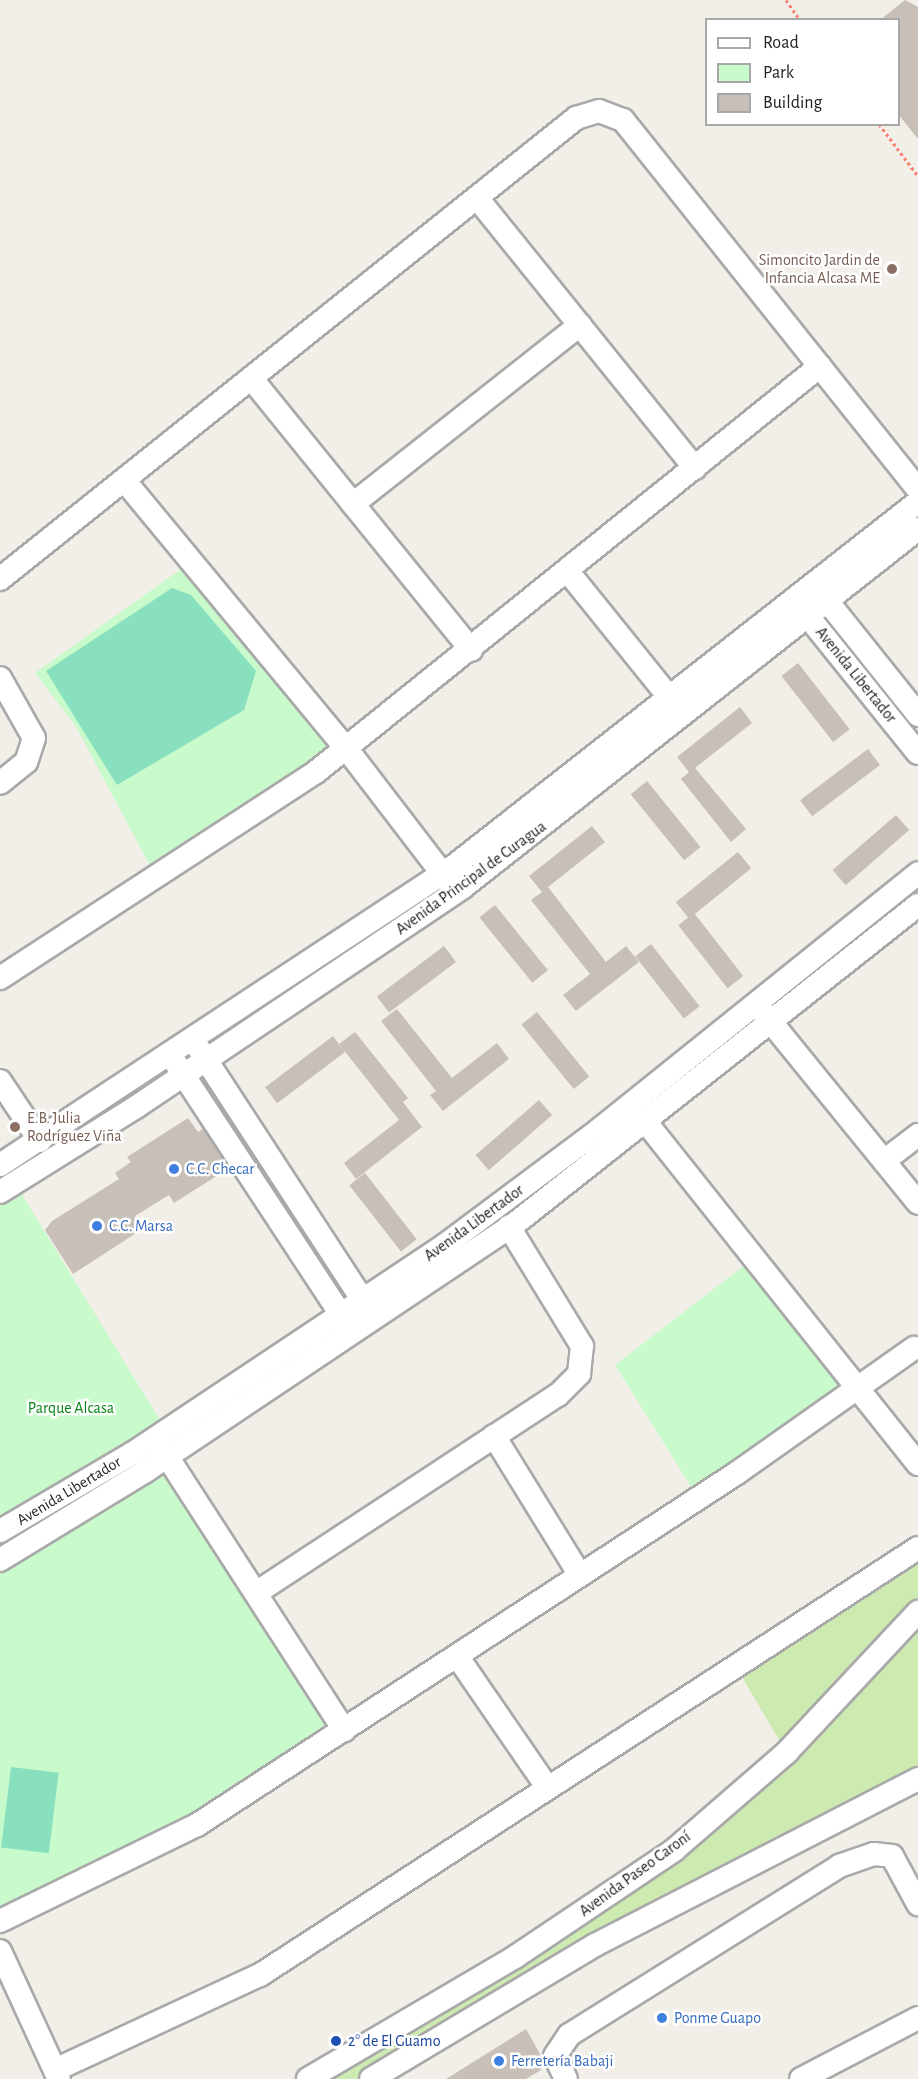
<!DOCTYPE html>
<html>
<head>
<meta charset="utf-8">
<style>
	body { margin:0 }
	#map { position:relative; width:918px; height:2079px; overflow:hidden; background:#f2efe9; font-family:"Alegreya Sans",sans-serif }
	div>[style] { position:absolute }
	.grass>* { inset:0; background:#cdebb0 }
	.park>* { inset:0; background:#c8facc }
	.pitch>* { inset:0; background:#88e0be; transform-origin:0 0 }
	.building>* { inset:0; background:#c7bfb8; transform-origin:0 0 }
	.path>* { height:3px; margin-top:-1.5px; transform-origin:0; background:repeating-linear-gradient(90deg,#fa8072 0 3px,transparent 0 6px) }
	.roads { filter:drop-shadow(2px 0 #a9a9a9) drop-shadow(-2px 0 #a9a9a9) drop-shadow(0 2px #a9a9a9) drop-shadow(0 -2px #a9a9a9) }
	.minor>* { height:22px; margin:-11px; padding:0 11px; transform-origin:11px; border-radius:11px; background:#fff }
	.dots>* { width:16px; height:16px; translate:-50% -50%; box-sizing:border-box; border:3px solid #fff; border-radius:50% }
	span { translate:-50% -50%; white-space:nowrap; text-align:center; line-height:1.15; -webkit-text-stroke:5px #fff; paint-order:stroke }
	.education-label { font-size:16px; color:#785e54 }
	.right { translate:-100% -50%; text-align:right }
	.left { translate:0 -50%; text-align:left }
	.street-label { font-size:16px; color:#222 }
	.shop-label { font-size:16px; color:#366cbe }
	.park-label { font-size:16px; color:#0c8416 }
	.transit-label { font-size:16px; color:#164399 }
	.legend { position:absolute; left:705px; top:18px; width:195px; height:108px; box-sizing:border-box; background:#fff; border:2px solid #a7a7a7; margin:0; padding:8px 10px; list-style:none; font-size:18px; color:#222 }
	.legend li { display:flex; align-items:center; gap:12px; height:30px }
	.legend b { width:30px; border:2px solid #a7a7a7 }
</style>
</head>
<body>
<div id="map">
	<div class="grass">
		<i style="clip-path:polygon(918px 1548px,918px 1779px,371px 2079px,308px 2079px,515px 1957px,786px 1752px,735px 1665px)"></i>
	</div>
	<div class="park">
		<i style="clip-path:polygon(191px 562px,346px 748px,156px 877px,75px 725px,35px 673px)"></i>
		<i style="clip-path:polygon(15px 1183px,166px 1430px,0 1531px,0 1192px)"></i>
		<i style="clip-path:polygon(754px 1258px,858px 1389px,698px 1498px,615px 1365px)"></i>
		<i style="clip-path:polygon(168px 1457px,344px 1730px,197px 1825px,0 1921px,0 1560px)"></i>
	</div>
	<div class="pitch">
		<i style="clip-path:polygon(172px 588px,191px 595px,256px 671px,244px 710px,117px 785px,46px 671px)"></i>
		<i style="left:11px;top:1767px;width:48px;height:81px;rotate:7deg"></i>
	</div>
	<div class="building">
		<i style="clip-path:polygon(905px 0,918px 7px,918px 139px,898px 114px,898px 20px,880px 20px)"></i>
		<i style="left:798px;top:663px;width:84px;height:21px;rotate:52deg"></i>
		<i style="clip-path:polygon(740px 707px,752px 723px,695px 768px,746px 829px,731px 842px,681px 779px,689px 772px,677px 757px)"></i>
		<i style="left:868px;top:749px;width:20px;height:85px;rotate:53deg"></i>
		<i style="left:647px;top:781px;width:85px;height:21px;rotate:51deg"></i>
		<i style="left:896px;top:815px;width:20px;height:84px;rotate:49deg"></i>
		<i style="clip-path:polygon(592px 826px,605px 842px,548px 887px,606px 962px,626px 946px,639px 962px,576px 1011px,563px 995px,590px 974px,531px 900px,542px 892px,529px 876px)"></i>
		<i style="left:738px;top:852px;width:21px;height:80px;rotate:51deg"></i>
		<i style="left:495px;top:905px;width:84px;height:20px;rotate:51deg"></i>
		<i style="left:694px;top:913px;width:80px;height:20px;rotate:52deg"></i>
		<i style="left:651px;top:944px;width:79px;height:20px;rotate:52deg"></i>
		<i style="left:444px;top:946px;width:20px;height:84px;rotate:53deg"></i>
		<i style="clip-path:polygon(397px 1009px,452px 1078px,497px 1043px,509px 1059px,443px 1111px,430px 1095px,436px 1091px,381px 1021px)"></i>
		<i style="left:537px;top:1012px;width:83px;height:20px;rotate:51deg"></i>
		<i style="clip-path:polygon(355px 1032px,408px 1098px,403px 1102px,422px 1127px,356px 1179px,344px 1163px,399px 1120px,339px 1044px)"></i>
		<i style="left:333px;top:1036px;width:20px;height:85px;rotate:53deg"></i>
		<i style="left:539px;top:1100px;width:20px;height:84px;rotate:49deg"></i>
		<i style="clip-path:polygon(188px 1118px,198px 1132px,203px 1129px,229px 1168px,174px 1203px,169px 1195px,135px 1216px,144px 1228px,73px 1274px,45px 1230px,52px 1221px,119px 1179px,115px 1173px,131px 1162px,127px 1157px)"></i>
		<i style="left:365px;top:1173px;width:84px;height:20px;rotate:52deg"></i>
		<i style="clip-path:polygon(526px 2029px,540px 2054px,541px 2070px,526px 2079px,446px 2079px)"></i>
	</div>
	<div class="path">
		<i style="left:786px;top:0;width:24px;rotate:55deg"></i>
		<i style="left:879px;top:124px;width:65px;rotate:53.1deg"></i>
	</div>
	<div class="roads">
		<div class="minor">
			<i style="left:477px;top:198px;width:347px;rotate:51.1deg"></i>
			<i style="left:251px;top:378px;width:350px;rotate:51deg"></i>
			<i style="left:124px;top:480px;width:348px;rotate:50.4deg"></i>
			<i style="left:346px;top:748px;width:173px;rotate:52.5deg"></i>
			<i style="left:353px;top:504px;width:289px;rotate:-38.3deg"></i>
			<i style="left:569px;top:573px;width:159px;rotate:51.1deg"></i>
			<i style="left:0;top:579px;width:738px;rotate:-38.67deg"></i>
			<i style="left:576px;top:118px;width:24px;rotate:-17deg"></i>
			<i style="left:599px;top:111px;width:26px;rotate:21deg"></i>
			<i style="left:623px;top:120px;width:472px;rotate:51.4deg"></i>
			<i style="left:816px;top:587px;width:164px;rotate:51.4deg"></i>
			<i style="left:798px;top:604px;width:191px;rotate:51.2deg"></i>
			<i style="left:0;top:678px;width:69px;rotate:60.5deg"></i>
			<i style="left:34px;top:738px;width:25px;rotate:108deg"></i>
			<i style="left:26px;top:762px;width:33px;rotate:141deg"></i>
			<i style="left:0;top:978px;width:377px;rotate:-33.1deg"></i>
			<i style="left:316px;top:772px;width:647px;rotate:-38.85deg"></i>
			<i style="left:762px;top:1011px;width:247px;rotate:50.9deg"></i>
			<i style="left:199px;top:1049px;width:315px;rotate:56.9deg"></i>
			<i style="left:177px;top:1065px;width:315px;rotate:56.7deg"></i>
			<i style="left:0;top:1081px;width:72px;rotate:56.3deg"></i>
			<i style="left:637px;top:1111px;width:451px;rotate:51.5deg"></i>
			<i style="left:884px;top:1161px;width:43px;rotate:-37.4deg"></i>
			<i style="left:0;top:1165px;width:544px;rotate:-33.37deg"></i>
			<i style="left:454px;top:866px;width:590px;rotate:-38.11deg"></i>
			<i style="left:0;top:1192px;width:160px;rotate:-32deg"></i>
			<i style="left:136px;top:1107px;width:394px;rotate:-33.9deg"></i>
			<i style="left:463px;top:887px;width:579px;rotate:-38.2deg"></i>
			<i style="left:494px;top:1436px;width:163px;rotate:58.3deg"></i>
			<i style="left:159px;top:1444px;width:341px;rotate:57.1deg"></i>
			<i style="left:0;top:1531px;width:154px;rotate:-30.4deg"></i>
			<i style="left:133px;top:1453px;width:375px;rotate:-33.7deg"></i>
			<i style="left:445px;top:1245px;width:194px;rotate:-36.8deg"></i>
			<i style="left:600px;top:1129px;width:408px;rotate:-38.8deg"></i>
			<i style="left:0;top:1560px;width:169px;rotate:-31.4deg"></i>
			<i style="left:144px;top:1472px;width:449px;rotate:-33.8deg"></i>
			<i style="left:517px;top:1222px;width:511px;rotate:-38.33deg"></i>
			<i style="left:256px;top:1593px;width:361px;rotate:-33.3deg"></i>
			<i style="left:558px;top:1395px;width:30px;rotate:-45deg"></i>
			<i style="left:579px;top:1374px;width:28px;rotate:-84deg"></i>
			<i style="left:582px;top:1346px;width:140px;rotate:-121.5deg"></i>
			<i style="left:457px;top:1656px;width:159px;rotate:55.5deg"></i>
			<i style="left:0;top:1921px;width:219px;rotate:-26deg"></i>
			<i style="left:197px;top:1825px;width:645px;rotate:-33.1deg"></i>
			<i style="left:737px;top:1473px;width:217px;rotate:-35.2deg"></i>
			<i style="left:0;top:1951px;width:141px;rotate:65.3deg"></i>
			<i style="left:55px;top:2070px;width:226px;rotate:-24.9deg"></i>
			<i style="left:260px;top:1975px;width:784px;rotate:-32.98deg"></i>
			<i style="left:308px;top:2079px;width:240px;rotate:-30.5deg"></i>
			<i style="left:515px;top:1957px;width:192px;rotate:-33.9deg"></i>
			<i style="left:674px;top:1850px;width:150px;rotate:-40.9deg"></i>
			<i style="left:787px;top:1752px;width:192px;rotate:-46.9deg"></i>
			<i style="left:371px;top:2079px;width:263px;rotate:-30.9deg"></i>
			<i style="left:597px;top:1944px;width:361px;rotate:-27.2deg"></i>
			<i style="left:566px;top:2079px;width:25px;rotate:-116deg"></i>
			<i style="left:555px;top:2056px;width:25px;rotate:-56deg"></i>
			<i style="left:569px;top:2035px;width:319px;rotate:-32deg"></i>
			<i style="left:839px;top:1866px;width:37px;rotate:-19deg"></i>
			<i style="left:874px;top:1854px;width:18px;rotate:6deg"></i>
			<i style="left:892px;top:1856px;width:55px;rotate:61.6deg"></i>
			<i style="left:801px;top:2079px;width:132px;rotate:-27.5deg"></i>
		</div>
	</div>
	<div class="dots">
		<i style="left:892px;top:269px;background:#8d6e63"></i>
		<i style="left:15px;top:1127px;background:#8d6e63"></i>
		<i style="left:174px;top:1169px;background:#3f7fe0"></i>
		<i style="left:97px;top:1226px;background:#3f7fe0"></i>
		<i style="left:662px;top:2018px;background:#3f7fe0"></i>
		<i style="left:336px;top:2041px;background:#1a4fb4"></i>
		<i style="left:499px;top:2061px;background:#3f7fe0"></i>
	</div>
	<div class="education-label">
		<span class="right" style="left:880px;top:269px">Simoncito Jardin de<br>Infancia Alcasa ME</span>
		<span class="left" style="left:27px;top:1127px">E.B. Julia<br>Rodríguez Viña</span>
	</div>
	<div class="street-label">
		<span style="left:856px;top:675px;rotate:51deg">Avenida Libertador</span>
		<span style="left:471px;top:878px;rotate:-36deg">Avenida Principal de Curagua</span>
		<span style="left:474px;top:1223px;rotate:-36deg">Avenida Libertador</span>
		<span style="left:69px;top:1491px;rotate:-31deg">Avenida Libertador</span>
		<span style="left:635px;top:1874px;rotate:-36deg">Avenida Paseo Caroní</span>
	</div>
	<div class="shop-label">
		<span class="left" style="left:186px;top:1169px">C.C. Checar</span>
		<span class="left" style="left:109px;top:1226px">C.C. Marsa</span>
		<span class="left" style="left:674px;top:2018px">Ponme Guapo</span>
		<span class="left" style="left:511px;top:2061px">Ferretería Babaji</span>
	</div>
	<div class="park-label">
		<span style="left:71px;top:1408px">Parque Alcasa</span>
	</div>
	<div class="transit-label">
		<span class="left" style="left:348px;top:2041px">2° de El Guamo</span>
	</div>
	<ul class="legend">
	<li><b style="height:8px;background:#fff"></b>Road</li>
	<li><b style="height:16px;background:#c8facc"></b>Park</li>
	<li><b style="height:16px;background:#c7bfb8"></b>Building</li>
	</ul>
</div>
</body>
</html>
